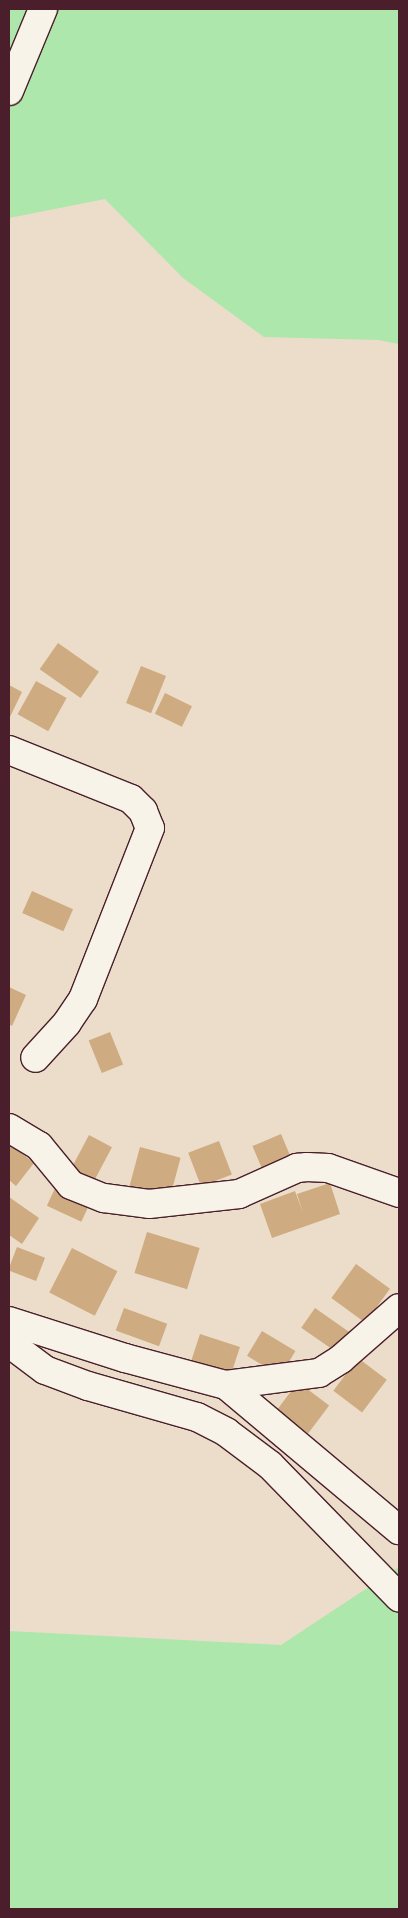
<!DOCTYPE html>
<html>
<head>
<meta charset="utf-8">
<style>
	body { margin:0 }
	#map { position:relative; width:408px; height:1918px; overflow:hidden; background:#ebddc9; font-family:Itim,sans-serif }
	div>[style] { position:absolute }
	.green>* { inset:0; background:#ade7ac }
	.building>* { inset:0; background:#cfab81; transform-origin:0 0 }
	.roads { filter:drop-shadow(1px 0 #4a1f2b) drop-shadow(-1px 0 #4a1f2b) drop-shadow(0 1px #4a1f2b) drop-shadow(0 -1px #4a1f2b) }
	.minor>* { height:28px; margin:-14px; padding:0 14px; transform-origin:14px; border-radius:14px; background:#f7f3e8 }
	span { translate:-50% -50%; white-space:nowrap; text-align:center; line-height:1.15; -webkit-text-stroke:5px #f7f3e8; paint-order:stroke }
	.frame { position:absolute; inset:0; border:10px solid #4a1f2b; pointer-events:none }
</style>
</head>
<body>
<div id="map">
	<div class="green">
		<i style="clip-path:polygon(9px 9px,399px 9px,399px 344px,378px 340px,264px 337px,183px 278px,105px 199px,9px 218px)"></i>
		<i style="clip-path:polygon(399px 1567px,399px 1909px,9px 1909px,9px 1631px,281px 1645px)"></i>
	</div>
	<div class="building">
		<i style="left:58px;top:643px;width:50px;height:32px;rotate:35deg"></i>
		<i style="left:141px;top:666px;width:27px;height:40px;rotate:22deg"></i>
		<i style="left:36px;top:681px;width:35px;height:38px;rotate:29deg"></i>
		<i style="clip-path:polygon(9px 685px,22px 692px,9px 719px)"></i>
		<i style="left:165px;top:693px;width:30px;height:23px;rotate:26deg"></i>
		<i style="left:32px;top:891px;width:45px;height:24px;rotate:24deg"></i>
		<i style="clip-path:polygon(9px 987px,26px 995px,12px 1026px,9px 1024px)"></i>
		<i style="left:110px;top:1032px;width:35px;height:23px;rotate:68deg"></i>
		<i style="left:281px;top:1134px;width:25px;height:31px;rotate:67deg"></i>
		<i style="left:89px;top:1135px;width:26px;height:43px;rotate:28deg"></i>
		<i style="left:219px;top:1141px;width:36px;height:33px;rotate:69deg"></i>
		<i style="clip-path:polygon(10px 1144px,34px 1163px,16px 1186px,9px 1180px)"></i>
		<i style="left:140px;top:1147px;width:42px;height:42px;rotate:15deg"></i>
		<i style="clip-path:polygon(330px 1183px,340px 1214px,272px 1238px,260px 1204px,295px 1191px,303px 1213px,297px 1194px)"></i>
		<i style="left:57px;top:1184px;width:38px;height:24px;rotate:25deg"></i>
		<i style="clip-path:polygon(9px 1197px,39px 1218px,22px 1244px,9px 1235px)"></i>
		<i style="left:147px;top:1232px;width:55px;height:43px;rotate:17deg"></i>
		<i style="left:17px;top:1247px;width:30px;height:25px;rotate:21deg"></i>
		<i style="left:72px;top:1248px;width:51px;height:50px;rotate:27deg"></i>
		<i style="left:356px;top:1264px;width:42px;height:42px;rotate:36deg"></i>
		<i style="left:124px;top:1308px;width:46px;height:24px;rotate:20deg"></i>
		<i style="left:315px;top:1308px;width:47px;height:24px;rotate:35deg"></i>
		<i style="left:262px;top:1331px;width:39px;height:29px;rotate:31deg"></i>
		<i style="left:200px;top:1334px;width:42px;height:29px;rotate:18deg"></i>
		<i style="left:358px;top:1358px;width:36px;height:41px;rotate:37deg"></i>
		<i style="left:298px;top:1382px;width:39px;height:35px;rotate:37deg"></i>
	</div>
	<div class="roads">
		<div class="minor">
			<i style="left:9px;top:91px;width:89px;rotate:-67.5deg"></i>
			<i style="left:9px;top:750px;width:131px;rotate:21.9deg"></i>
			<i style="left:131px;top:799px;width:17px;rotate:45deg"></i>
			<i style="left:143px;top:811px;width:18px;rotate:68deg"></i>
			<i style="left:150px;top:828px;width:184px;rotate:111.4deg"></i>
			<i style="left:83px;top:999px;width:29px;rotate:124deg"></i>
			<i style="left:67px;top:1023px;width:47px;rotate:132.4deg"></i>
			<i style="left:9px;top:1128px;width:35px;rotate:31deg"></i>
			<i style="left:39px;top:1146px;width:50px;rotate:50.6deg"></i>
			<i style="left:71px;top:1185px;width:35px;rotate:22deg"></i>
			<i style="left:104px;top:1198px;width:45px;rotate:7.6deg"></i>
			<i style="left:149px;top:1204px;width:91px;rotate:-6.3deg"></i>
			<i style="left:239px;top:1194px;width:64px;rotate:-24.1deg"></i>
			<i style="left:297px;top:1168px;width:10px;rotate:-6deg"></i>
			<i style="left:307px;top:1167px;width:21px;rotate:3deg"></i>
			<i style="left:328px;top:1168px;width:75px;rotate:19.4deg"></i>
			<i style="left:9px;top:1321px;width:122px;rotate:17.7deg"></i>
			<i style="left:125px;top:1358px;width:105px;rotate:15deg"></i>
			<i style="left:226px;top:1385px;width:94px;rotate:-7.4deg"></i>
			<i style="left:319px;top:1373px;width:26px;rotate:-32deg"></i>
			<i style="left:341px;top:1359px;width:77px;rotate:-41.3deg"></i>
			<i style="left:9px;top:1343px;width:45px;rotate:36.9deg"></i>
			<i style="left:45px;top:1370px;width:46px;rotate:20.4deg"></i>
			<i style="left:88px;top:1386px;width:113px;rotate:15.9deg"></i>
			<i style="left:197px;top:1417px;width:33px;rotate:27deg"></i>
			<i style="left:226px;top:1432px;width:55px;rotate:36.9deg"></i>
			<i style="left:270px;top:1465px;width:185px;rotate:45.7deg"></i>
			<i style="left:226px;top:1385px;width:226px;rotate:40deg"></i>
		</div>
	</div>
	<div class="frame"></div>
</div>
</body>
</html>
